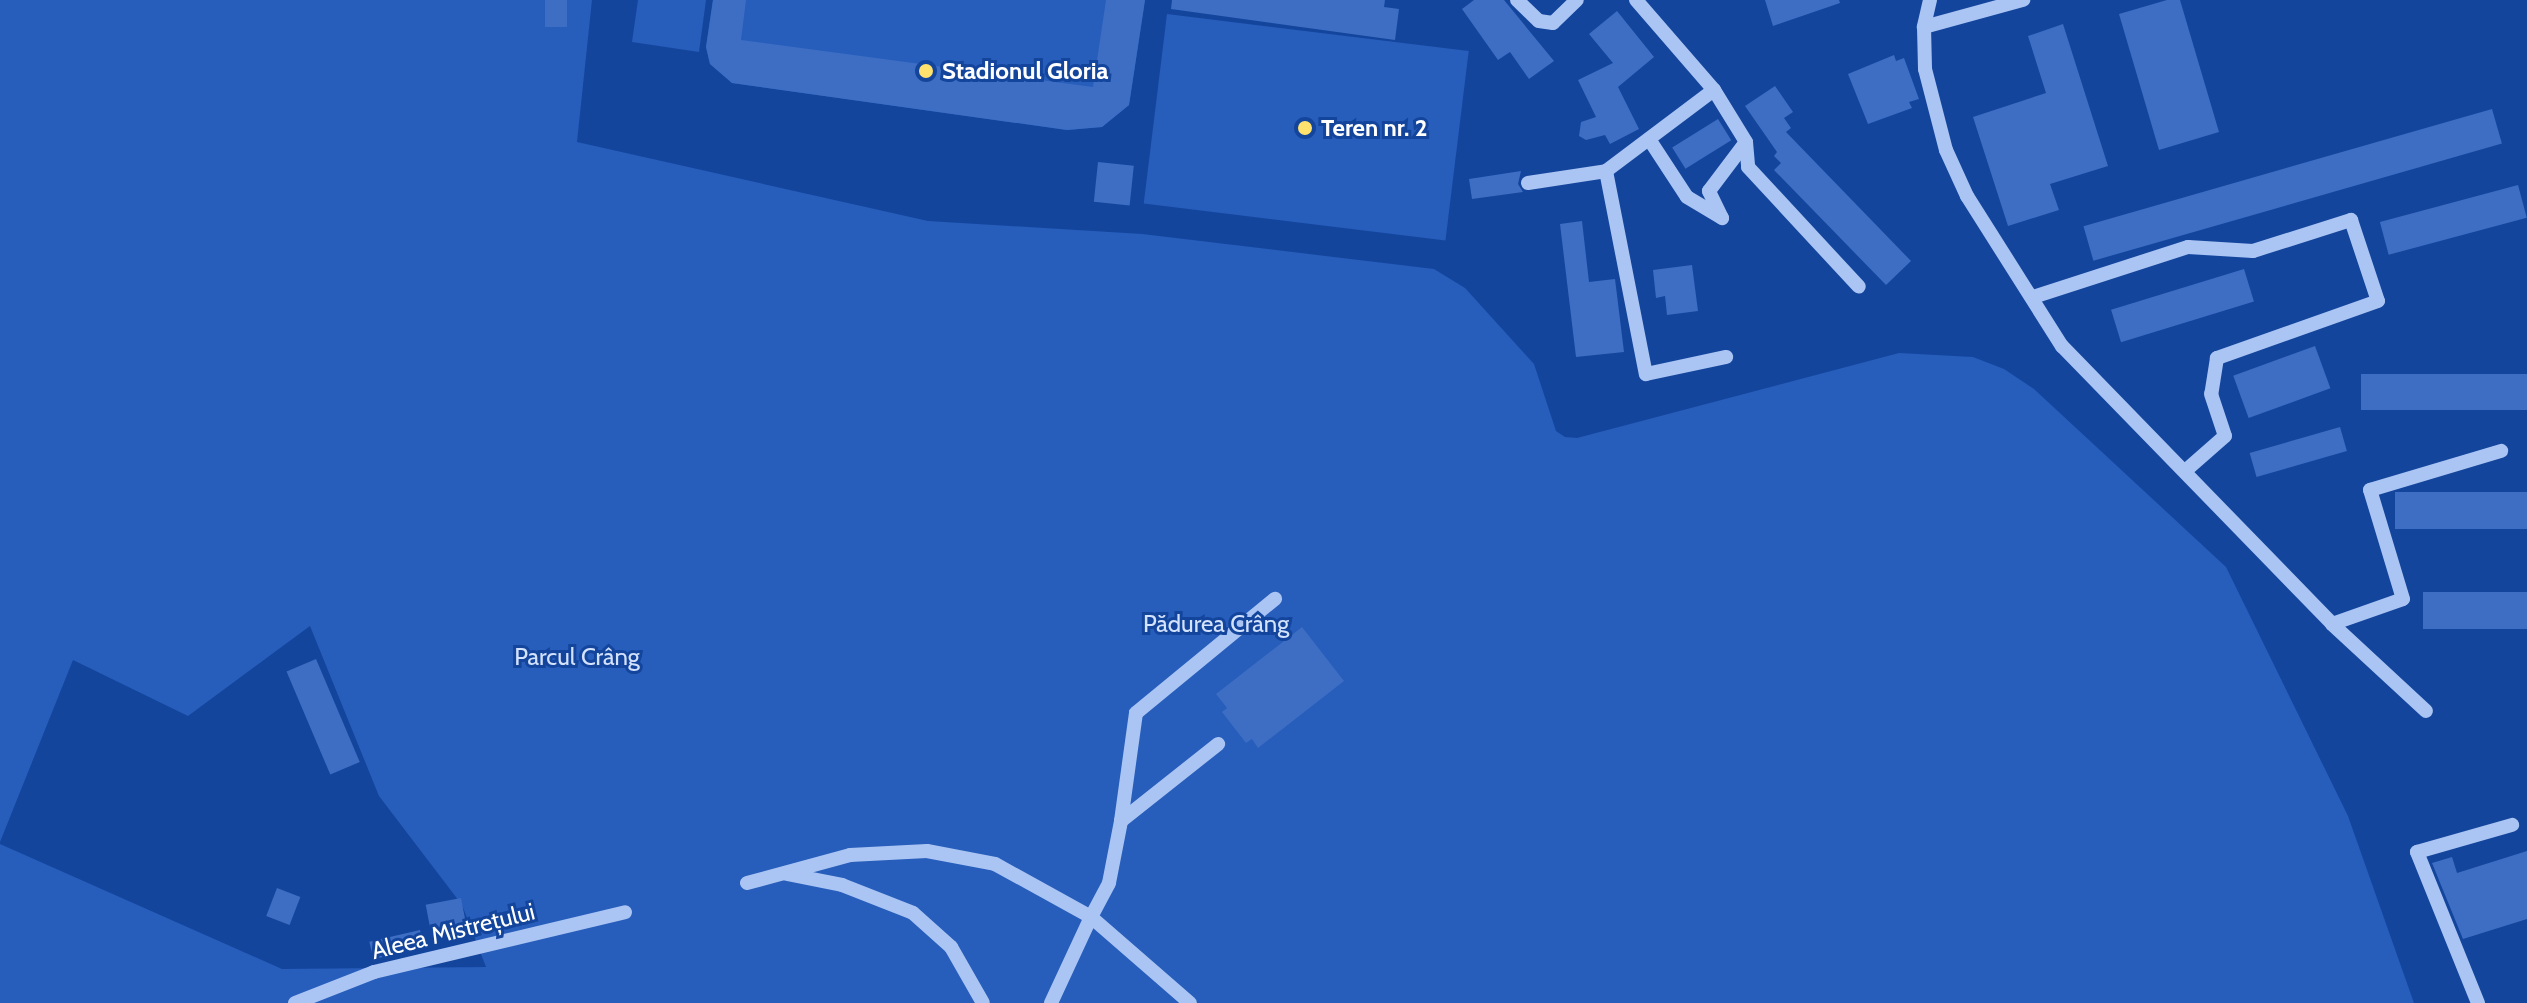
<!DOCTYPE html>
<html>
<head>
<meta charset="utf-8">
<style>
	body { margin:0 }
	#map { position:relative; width:2527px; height:1003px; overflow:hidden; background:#14459d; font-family:Cabin,sans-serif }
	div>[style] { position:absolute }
	.green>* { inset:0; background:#275dbb; transform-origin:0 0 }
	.building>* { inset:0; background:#3d6ec4; transform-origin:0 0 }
	.minor>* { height:14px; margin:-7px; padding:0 7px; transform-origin:7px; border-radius:7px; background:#aac5f3 }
	.dots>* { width:22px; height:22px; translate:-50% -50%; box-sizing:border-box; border:4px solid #14459d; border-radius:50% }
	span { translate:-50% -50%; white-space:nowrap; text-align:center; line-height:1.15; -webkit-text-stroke:6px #14459d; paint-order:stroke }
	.poi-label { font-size:24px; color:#fff; font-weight:700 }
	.left { translate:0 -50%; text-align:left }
	.park-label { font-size:24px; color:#d3e2fd }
	.street-label { font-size:24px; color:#fff }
</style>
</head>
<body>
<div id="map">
	<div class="green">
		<i style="clip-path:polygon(0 0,592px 0,577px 142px,928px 221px,1142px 234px,1434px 269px,1465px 288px,1534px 364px,1556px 431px,1565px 437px,1577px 438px,1899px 353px,1973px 357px,2004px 369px,2034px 389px,2226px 567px,2348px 816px,2414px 1003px,0 1003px,0 844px,282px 969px,486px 967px,462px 905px,379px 796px,310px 626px,188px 716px,73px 660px,0 842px)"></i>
		<i style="clip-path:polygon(638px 0,706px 0,699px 52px,632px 42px)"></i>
		<i style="clip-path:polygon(713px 0,1145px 0,1129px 105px,1102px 127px,1067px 130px,732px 83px,710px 64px,706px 47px)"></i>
		<i style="left:1167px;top:14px;width:304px;height:191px;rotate:7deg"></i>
	</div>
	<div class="building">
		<i style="left:545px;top:0;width:22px;height:27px"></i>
		<i style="clip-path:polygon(713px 0,746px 0,741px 40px,1093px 87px,1106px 0,1145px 0,1129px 105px,1102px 127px,1067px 130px,732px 83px,710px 64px,706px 47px)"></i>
		<i style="clip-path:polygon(1172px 0,1385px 0,1384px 7px,1399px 9px,1395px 40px,1171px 9px)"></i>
		<i style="clip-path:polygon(1474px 0,1504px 0,1554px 61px,1529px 79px,1510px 52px,1498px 60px,1462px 9px)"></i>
		<i style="clip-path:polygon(1765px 0,1839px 0,1840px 3px,1773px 26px)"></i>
		<i style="clip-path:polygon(2167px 0,2180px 0,2219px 132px,2159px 150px,2119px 14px)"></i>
		<i style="clip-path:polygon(1617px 11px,1654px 57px,1618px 87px,1639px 129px,1610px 144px,1605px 135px,1586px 140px,1579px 136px,1581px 122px,1596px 117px,1578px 80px,1613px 63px,1589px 34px)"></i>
		<i style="clip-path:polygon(2063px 24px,2108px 166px,2050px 184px,2059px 210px,2008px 226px,1973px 117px,2046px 93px,2028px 36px)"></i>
		<i style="clip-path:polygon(1894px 55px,1896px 61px,1904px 58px,1919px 99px,1909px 102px,1912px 108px,1868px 124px,1848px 74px)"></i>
		<i style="clip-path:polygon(1775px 86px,1793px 112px,1784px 118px,1791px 128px,1786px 132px,1911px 261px,1886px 285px,1774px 170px,1781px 163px,1774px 156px,1777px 152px,1745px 106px)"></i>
		<i style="left:2492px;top:109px;width:36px;height:425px;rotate:74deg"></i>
		<i style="left:1718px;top:119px;width:25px;height:54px;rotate:58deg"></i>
		<i style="left:1098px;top:162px;width:36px;height:40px;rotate:6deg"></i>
		<i style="clip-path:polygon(1521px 171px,1518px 184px,1523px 192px,1472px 199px,1469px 179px)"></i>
		<i style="left:2518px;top:185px;width:34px;height:143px;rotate:75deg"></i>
		<i style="clip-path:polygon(1582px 221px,1589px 282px,1615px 279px,1624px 352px,1576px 357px,1560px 224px)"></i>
		<i style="clip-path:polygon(1692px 265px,1698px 311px,1667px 315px,1665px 296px,1656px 298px,1653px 270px)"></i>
		<i style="left:2244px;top:269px;width:34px;height:139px;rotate:73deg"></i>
		<i style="left:2315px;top:346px;width:45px;height:87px;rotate:70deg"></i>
		<i style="left:2527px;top:374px;width:36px;height:166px;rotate:90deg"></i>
		<i style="left:2340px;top:427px;width:25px;height:94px;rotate:74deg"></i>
		<i style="left:2527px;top:492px;width:37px;height:132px;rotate:90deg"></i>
		<i style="left:2527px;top:592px;width:37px;height:104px;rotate:90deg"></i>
		<i style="clip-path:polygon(1302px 627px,1344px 681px,1258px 748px,1252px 739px,1246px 743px,1222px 712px,1227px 708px,1216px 694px)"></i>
		<i style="left:316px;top:659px;width:112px;height:32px;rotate:67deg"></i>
		<i style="clip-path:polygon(2527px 851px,2527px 919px,2463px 939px,2432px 863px,2452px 857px,2457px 873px)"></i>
		<i style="left:277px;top:888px;width:25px;height:30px;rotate:21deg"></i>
		<i style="left:461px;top:898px;width:37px;height:36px;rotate:79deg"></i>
		<i style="left:420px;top:930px;width:18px;height:52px;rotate:77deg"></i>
	</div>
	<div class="minor">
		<i style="left:1517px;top:0;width:30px;rotate:44deg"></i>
		<i style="left:1539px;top:21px;width:14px;rotate:8deg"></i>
		<i style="left:1553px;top:23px;width:33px;rotate:-44deg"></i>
		<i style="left:1636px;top:0;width:119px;rotate:49.1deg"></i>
		<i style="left:1714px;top:90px;width:61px;rotate:58.4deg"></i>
		<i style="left:1746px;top:142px;width:25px;rotate:85deg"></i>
		<i style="left:1748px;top:167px;width:163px;rotate:47.2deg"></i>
		<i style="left:1930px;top:0;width:28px;rotate:103deg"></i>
		<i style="left:1924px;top:27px;width:42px;rotate:88.6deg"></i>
		<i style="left:1925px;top:69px;width:84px;rotate:75.5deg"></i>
		<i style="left:1946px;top:150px;width:51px;rotate:65.5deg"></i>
		<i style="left:1967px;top:196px;width:178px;rotate:57.7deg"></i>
		<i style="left:2062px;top:346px;width:388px;rotate:45.8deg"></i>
		<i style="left:2332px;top:624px;width:128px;rotate:42.8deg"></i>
		<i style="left:1924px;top:27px;width:103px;rotate:-15.3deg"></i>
		<i style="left:1649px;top:139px;width:69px;rotate:56.8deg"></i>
		<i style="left:1687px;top:197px;width:41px;rotate:31deg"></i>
		<i style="left:1722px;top:218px;width:30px;rotate:-116deg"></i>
		<i style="left:1709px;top:191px;width:61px;rotate:-52.9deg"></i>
		<i style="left:1606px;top:171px;width:207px;rotate:78.9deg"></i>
		<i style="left:1646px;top:374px;width:82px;rotate:-12deg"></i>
		<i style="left:1528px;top:183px;width:79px;rotate:-8.7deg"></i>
		<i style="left:1606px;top:171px;width:135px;rotate:-36.9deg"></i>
		<i style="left:2033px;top:297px;width:163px;rotate:-17.9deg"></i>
		<i style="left:2188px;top:247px;width:65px;rotate:3.5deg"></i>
		<i style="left:2253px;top:251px;width:103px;rotate:-17.6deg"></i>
		<i style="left:2351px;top:220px;width:85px;rotate:71.6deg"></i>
		<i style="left:2378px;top:301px;width:171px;rotate:160.5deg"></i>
		<i style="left:2217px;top:358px;width:36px;rotate:99deg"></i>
		<i style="left:2211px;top:394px;width:44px;rotate:71.6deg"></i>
		<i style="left:2225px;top:436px;width:53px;rotate:138.8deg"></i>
		<i style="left:2332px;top:624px;width:75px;rotate:-19.4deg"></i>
		<i style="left:2403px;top:599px;width:114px;rotate:-106.8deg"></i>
		<i style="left:2370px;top:490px;width:137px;rotate:-16.6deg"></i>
		<i style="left:1121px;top:821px;width:109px;rotate:-82.1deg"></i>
		<i style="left:1136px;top:713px;width:180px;rotate:-39.4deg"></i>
		<i style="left:787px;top:874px;width:56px;rotate:11.3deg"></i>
		<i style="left:842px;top:885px;width:76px;rotate:21.5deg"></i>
		<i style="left:913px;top:913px;width:51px;rotate:41.8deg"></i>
		<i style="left:951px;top:947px;width:64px;rotate:60.3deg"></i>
		<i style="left:747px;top:883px;width:107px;rotate:-15.2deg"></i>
		<i style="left:850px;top:855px;width:77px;rotate:-3deg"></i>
		<i style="left:927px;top:851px;width:69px;rotate:10.8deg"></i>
		<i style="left:995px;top:864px;width:110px;rotate:28.9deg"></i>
		<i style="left:1091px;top:917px;width:38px;rotate:-62deg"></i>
		<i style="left:1109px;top:883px;width:63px;rotate:-79deg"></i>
		<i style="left:1121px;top:821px;width:124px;rotate:-38.4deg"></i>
		<i style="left:295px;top:1003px;width:85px;rotate:-21.4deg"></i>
		<i style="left:374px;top:972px;width:258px;rotate:-13.4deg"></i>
		<i style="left:1051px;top:1003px;width:95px;rotate:-65.1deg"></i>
		<i style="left:1091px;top:917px;width:131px;rotate:41deg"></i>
		<i style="left:2478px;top:1003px;width:163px;rotate:-112deg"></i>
		<i style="left:2417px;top:852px;width:99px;rotate:-15.9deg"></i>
	</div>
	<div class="dots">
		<i style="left:926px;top:71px;background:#ffe16d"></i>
		<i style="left:1305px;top:128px;background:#ffe16d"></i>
	</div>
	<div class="poi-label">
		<span class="left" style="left:942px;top:71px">Stadionul Gloria</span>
		<span class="left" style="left:1321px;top:128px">Teren nr. 2</span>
	</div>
	<div class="park-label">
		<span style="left:1216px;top:624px">Pădurea Crâng</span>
		<span style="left:577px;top:657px">Parcul Crâng</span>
	</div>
	<div class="street-label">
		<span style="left:453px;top:931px;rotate:-14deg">Aleea Mistrețului</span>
	</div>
</div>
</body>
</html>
